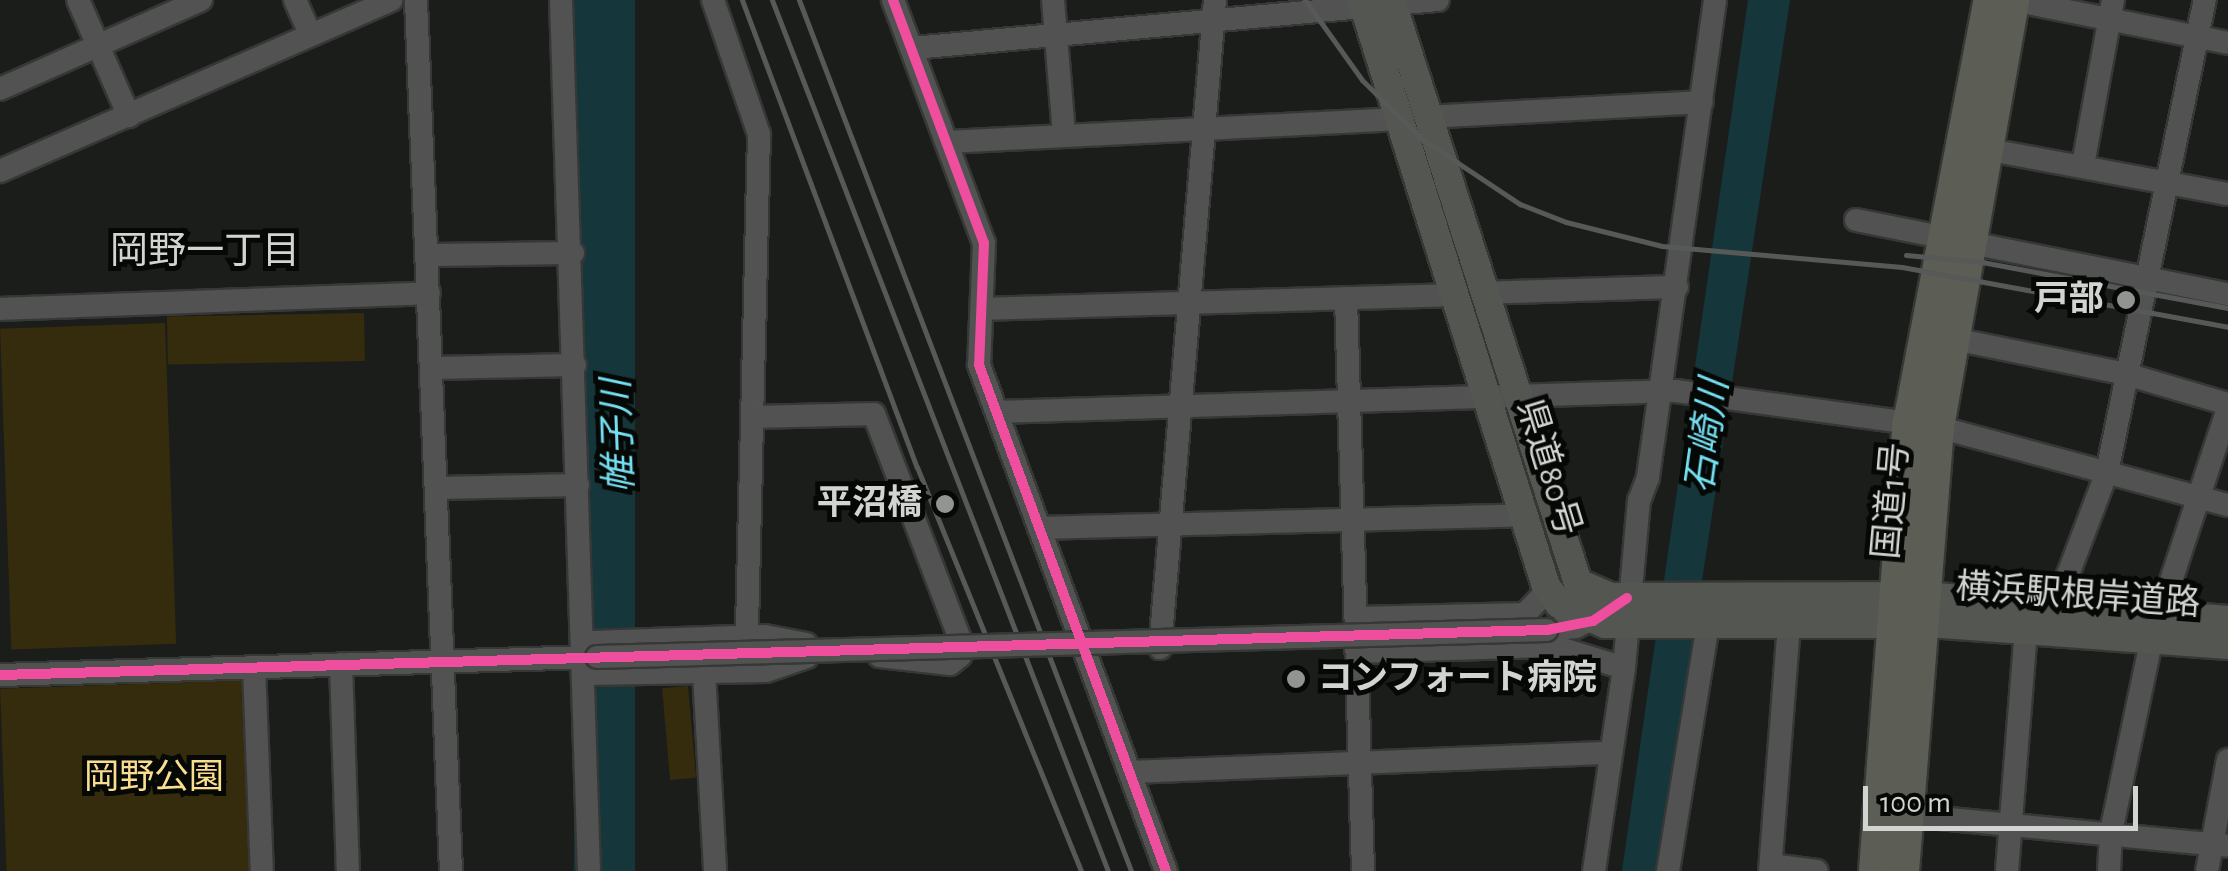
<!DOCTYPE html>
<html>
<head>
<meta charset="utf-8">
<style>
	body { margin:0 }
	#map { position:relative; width:2228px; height:871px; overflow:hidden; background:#1b1d1b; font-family:"Alegreya Sans","Noto Sans JP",sans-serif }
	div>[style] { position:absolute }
	.green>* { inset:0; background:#352c0e; transform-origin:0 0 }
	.water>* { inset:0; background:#15373c; transform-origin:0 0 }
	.roads { filter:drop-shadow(2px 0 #363836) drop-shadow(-2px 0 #363836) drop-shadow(0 2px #363836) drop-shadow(0 -2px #363836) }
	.minor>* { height:22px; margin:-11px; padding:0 11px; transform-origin:11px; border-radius:11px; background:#515251 }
	.major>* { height:28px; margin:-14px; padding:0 14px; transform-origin:14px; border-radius:14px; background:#545751 }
	.highway>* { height:32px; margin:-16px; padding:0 16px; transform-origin:16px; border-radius:16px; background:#5c5e56 }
	.rail>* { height:5px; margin:-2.5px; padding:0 2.5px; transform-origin:2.5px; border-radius:2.5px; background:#575958 }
	.bridges { filter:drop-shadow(2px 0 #363836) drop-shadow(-2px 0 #363836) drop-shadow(0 2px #363836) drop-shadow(0 -2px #363836) }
	.minor-bridge>* { height:22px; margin:-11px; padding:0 11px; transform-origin:11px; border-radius:11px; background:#515251 }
	.cycleway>* { height:10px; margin:-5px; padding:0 5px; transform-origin:5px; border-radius:5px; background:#ef4d9e }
	.dots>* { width:28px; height:28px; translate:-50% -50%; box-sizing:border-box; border:5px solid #060806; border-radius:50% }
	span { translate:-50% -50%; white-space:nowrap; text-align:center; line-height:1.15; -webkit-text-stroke:10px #060806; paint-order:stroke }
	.poi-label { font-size:35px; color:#d2d4d2; font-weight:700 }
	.right { translate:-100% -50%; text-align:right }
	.left { translate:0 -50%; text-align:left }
	.street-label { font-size:35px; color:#d2d4d2 }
	.park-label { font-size:35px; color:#fadd8f }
	.neighbourhood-label { font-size:38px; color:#d2d4d2 }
	.water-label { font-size:38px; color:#74dff1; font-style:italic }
	.scale { position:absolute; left:1863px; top:786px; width:275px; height:45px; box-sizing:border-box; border:5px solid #d2d4d2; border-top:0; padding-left:12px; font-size:30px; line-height:35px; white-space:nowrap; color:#d2d4d2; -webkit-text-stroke:8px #060806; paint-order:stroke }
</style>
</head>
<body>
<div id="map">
	<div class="green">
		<i style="left:364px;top:313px;width:48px;height:197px;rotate:89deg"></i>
		<i style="left:165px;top:323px;width:321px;height:165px;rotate:88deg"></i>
		<i style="left:250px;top:680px;width:191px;height:250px;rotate:88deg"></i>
		<i style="left:688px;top:686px;width:92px;height:26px;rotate:85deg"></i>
	</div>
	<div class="water">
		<i style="left:574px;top:0;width:61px;height:872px"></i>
		<i style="clip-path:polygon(1748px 0,1790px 0,1658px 871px,1622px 871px)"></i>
	</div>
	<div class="roads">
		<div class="minor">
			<i style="left:78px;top:0;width:127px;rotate:66.3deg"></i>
			<i style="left:295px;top:0;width:37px;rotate:66deg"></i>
			<i style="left:416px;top:0;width:872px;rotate:87.7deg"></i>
			<i style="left:561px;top:0;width:871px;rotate:88.16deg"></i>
			<i style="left:713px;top:0;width:142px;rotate:71.1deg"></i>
			<i style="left:759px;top:134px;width:537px;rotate:91.39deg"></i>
			<i style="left:893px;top:0;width:259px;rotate:69.5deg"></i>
			<i style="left:984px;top:243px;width:122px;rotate:92.3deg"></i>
			<i style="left:979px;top:365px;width:539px;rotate:69.72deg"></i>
			<i style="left:1053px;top:0;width:135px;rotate:85.3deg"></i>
			<i style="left:2013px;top:0;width:219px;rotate:11.3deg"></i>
			<i style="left:913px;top:48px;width:527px;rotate:-5.22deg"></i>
			<i style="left:0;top:89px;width:220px;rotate:-23.9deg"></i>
			<i style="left:1428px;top:117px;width:274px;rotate:-3.1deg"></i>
			<i style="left:948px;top:142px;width:452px;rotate:-2.9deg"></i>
			<i style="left:1990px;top:150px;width:242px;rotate:10.5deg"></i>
			<i style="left:2083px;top:165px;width:168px;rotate:-79.7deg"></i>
			<i style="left:0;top:171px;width:427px;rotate:-23.6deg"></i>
			<i style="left:1856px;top:220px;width:379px;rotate:11.3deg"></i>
			<i style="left:428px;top:255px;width:145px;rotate:-0.8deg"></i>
			<i style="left:1482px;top:293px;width:195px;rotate:-1.8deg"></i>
			<i style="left:1346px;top:298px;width:573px;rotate:88.3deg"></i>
			<i style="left:0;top:309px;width:429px;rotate:-2.1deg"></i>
			<i style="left:982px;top:309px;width:472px;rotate:-1.7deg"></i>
			<i style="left:1954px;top:339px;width:176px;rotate:11.5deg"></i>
			<i style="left:2126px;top:374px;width:106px;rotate:16.4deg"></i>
			<i style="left:433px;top:368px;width:142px;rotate:-1.2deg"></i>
			<i style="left:997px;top:412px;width:679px;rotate:-1.77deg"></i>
			<i style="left:1676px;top:391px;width:235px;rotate:7.8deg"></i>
			<i style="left:754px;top:417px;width:120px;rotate:-1.4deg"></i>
			<i style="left:874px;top:414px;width:241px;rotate:69.1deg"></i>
			<i style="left:960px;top:639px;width:17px;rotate:90deg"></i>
			<i style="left:960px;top:656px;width:13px;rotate:141deg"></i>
			<i style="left:950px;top:664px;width:71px;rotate:-173.6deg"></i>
			<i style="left:1938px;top:427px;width:300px;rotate:15.1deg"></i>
			<i style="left:438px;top:488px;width:140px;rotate:-1.2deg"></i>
			<i style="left:1039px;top:528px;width:485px;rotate:-1.5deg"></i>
			<i style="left:2056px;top:606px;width:143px;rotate:-69.2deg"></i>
			<i style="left:2107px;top:472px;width:482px;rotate:-78.3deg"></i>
			<i style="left:2160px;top:614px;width:217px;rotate:-71.7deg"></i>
			<i style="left:1357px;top:618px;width:168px;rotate:-1.4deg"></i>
			<i style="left:1525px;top:614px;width:33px;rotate:-46deg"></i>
			<i style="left:1547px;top:630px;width:29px;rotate:-6deg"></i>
			<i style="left:1576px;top:627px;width:32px;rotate:-28deg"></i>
			<i style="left:1160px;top:648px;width:650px;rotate:-85.15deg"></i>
			<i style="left:1357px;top:652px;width:196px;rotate:-1.8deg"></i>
			<i style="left:1553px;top:646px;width:74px;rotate:17.2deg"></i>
			<i style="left:578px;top:657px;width:20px;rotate:60deg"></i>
			<i style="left:588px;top:674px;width:178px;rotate:-1deg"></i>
			<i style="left:766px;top:671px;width:43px;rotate:-18.9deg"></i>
			<i style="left:578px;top:657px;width:21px;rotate:-47deg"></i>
			<i style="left:592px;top:642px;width:173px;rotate:-2deg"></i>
			<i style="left:765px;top:636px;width:42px;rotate:11deg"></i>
			<i style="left:341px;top:664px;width:207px;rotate:88.1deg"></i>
			<i style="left:254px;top:667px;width:204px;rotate:87.8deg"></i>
			<i style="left:704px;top:672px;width:199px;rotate:86.8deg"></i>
			<i style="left:0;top:675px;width:591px;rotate:-1.74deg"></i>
			<i style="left:1130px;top:772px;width:481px;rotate:-2.3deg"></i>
			<i style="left:1908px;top:815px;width:321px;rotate:5.5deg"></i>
			<i style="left:1771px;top:865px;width:46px;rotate:7.4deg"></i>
			<i style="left:1594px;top:871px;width:205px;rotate:-81.6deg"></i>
			<i style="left:1624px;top:668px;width:168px;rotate:-84.9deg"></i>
			<i style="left:1639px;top:501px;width:26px;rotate:-69deg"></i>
			<i style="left:1648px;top:477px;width:482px;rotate:-82deg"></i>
			<i style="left:1668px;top:871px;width:250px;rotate:-80.8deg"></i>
			<i style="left:1770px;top:871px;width:249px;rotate:-85.6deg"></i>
			<i style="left:2007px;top:871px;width:243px;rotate:-85.5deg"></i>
			<i style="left:2109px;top:871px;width:39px;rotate:-87deg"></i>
			<i style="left:2111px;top:832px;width:198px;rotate:-78.1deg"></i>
			<i style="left:2207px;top:871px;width:113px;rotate:-79.3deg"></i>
		</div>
		<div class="major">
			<i style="left:1362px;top:0;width:614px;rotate:72.57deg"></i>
			<i style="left:1546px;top:586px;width:22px;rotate:54deg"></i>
			<i style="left:1559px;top:604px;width:50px;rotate:23.5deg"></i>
			<i style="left:1605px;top:624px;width:338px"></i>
			<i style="left:1943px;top:624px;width:286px;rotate:4.2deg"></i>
			<i style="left:1391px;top:0;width:612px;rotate:72.22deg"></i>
			<i style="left:1578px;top:583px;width:36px;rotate:23deg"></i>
			<i style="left:1611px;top:597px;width:313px;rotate:-0.2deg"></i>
			<i style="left:1924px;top:596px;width:305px;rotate:4.5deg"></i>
		</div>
		<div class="highway">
			<i style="left:1875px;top:871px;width:449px;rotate:-85.7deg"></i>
			<i style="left:1909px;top:423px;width:431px;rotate:-79.2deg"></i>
			<i style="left:1903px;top:871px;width:445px;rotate:-85.5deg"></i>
			<i style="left:1938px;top:427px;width:434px;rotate:-80deg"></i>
		</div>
	</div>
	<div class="rail">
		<i style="left:742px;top:0;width:499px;rotate:69.5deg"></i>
		<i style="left:917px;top:467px;width:436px;rotate:67.9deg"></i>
		<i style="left:772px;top:0;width:934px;rotate:68.91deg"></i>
		<i style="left:799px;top:0;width:932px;rotate:69.13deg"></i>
		<i style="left:1305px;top:0;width:98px;rotate:54.5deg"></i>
		<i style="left:1362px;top:80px;width:84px;rotate:44.5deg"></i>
		<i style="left:1422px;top:139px;width:118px;rotate:33.6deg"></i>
		<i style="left:1520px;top:204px;width:49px;rotate:21.4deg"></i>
		<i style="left:1566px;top:222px;width:99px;rotate:14deg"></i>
		<i style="left:1662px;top:246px;width:241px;rotate:5deg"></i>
		<i style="left:1902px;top:267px;width:331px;rotate:10.4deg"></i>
		<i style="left:1906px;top:255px;width:76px;rotate:5.3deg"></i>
		<i style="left:1982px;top:262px;width:250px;rotate:10.6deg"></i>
	</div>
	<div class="bridges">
		<div class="minor-bridge">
			<i style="left:597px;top:657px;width:950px;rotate:-1.63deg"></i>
		</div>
	</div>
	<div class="cycleway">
		<i style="left:893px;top:0;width:259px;rotate:69.5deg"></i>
		<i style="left:984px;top:243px;width:122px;rotate:92.3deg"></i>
		<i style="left:979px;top:365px;width:539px;rotate:69.72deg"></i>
		<i style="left:0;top:675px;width:1548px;rotate:-1.67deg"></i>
		<i style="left:1547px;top:630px;width:47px;rotate:-11.1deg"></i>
		<i style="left:1593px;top:621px;width:41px;rotate:-34.1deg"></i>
	</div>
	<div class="dots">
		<i style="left:2126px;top:300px;background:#929492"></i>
		<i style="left:945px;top:504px;background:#929492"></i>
		<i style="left:1296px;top:679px;background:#929492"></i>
	</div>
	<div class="poi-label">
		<span class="right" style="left:2104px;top:300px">戸部</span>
		<span class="right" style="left:922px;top:504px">平沼橋</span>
		<span class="left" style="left:1318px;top:679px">コンフォート病院</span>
	</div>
	<div class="street-label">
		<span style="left:1548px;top:468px;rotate:73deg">県道80号</span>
		<span style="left:1892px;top:501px;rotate:-85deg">国道1号</span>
		<span style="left:2078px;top:596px;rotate:4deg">横浜駅根岸道路</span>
	</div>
	<div class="park-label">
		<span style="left:154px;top:778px">岡野公園</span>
	</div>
	<div class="neighbourhood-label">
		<span style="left:205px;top:253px">岡野一丁目</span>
	</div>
	<div class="water-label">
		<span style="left:620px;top:436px;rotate:-92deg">帷子川</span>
		<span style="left:1709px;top:436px;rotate:-82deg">石崎川</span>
	</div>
	<div class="scale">100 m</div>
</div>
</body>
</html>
